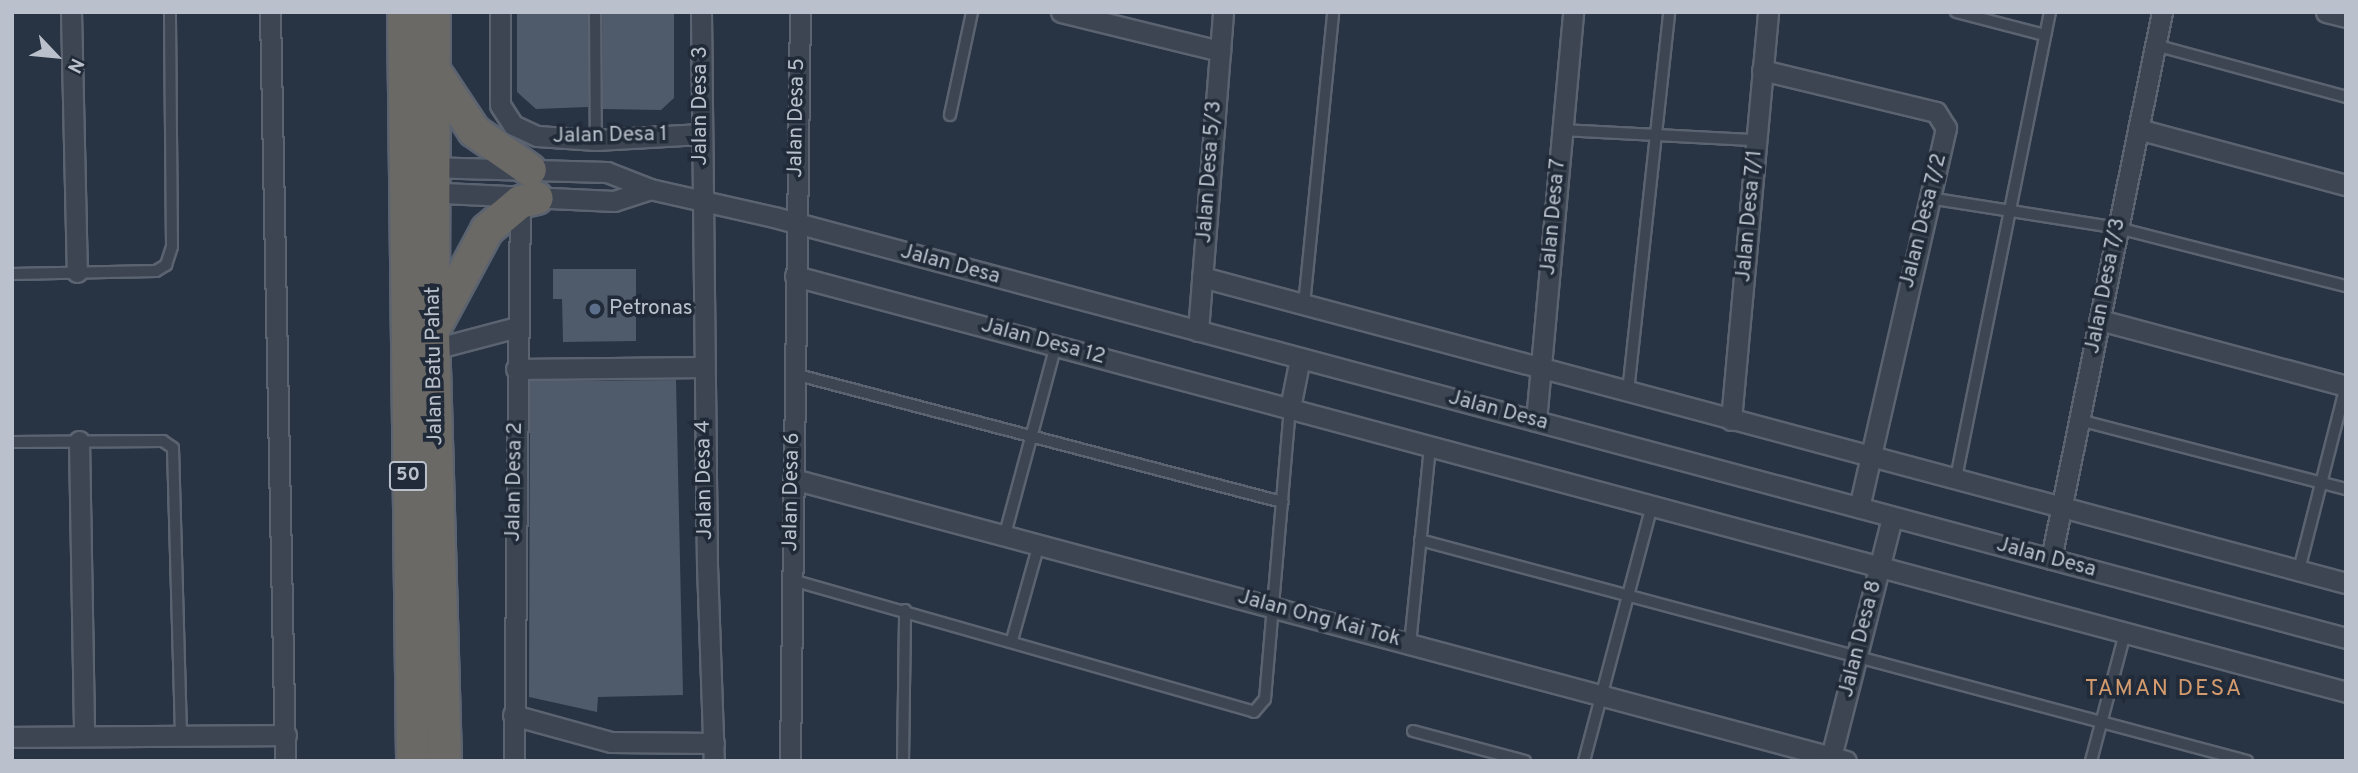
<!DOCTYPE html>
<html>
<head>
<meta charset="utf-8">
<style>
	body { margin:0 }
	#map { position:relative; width:2358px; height:773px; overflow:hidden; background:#283343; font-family:Overpass,sans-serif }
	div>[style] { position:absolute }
	.building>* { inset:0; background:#4f5a6b }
	.roads { filter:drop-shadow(2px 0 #5b6370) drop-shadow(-2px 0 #5b6370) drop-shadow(0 2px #5b6370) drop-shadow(0 -2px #5b6370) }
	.service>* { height:10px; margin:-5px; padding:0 5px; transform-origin:5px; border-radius:5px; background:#3d4552 }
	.minor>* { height:19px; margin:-9.5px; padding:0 9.5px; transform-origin:9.5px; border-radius:9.5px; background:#3d4552 }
	.trunk>* { height:32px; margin:-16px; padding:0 16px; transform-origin:16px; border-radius:16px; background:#6a6966 }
	.dots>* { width:19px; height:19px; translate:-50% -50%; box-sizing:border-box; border:4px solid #212a38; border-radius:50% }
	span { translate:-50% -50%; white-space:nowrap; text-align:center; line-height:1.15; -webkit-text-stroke:7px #212a38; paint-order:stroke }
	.shield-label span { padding:2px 5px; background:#212a38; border:2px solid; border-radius:5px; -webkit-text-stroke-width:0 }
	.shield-label { font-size:19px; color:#bac1cc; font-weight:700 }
	.street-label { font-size:21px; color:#bac1cc }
	.poi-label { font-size:21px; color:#bac1cc }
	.left { translate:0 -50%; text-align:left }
	.neighbourhood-label { font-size:23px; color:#d39b6e; letter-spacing:2px }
	.frame { position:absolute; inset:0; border:14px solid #bac1cc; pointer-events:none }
	.north { position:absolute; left:21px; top:21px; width:70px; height:70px; -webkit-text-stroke:5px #212a38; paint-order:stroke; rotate:116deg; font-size:19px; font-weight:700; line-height:28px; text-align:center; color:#bac1cc }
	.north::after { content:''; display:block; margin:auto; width:24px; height:32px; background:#bac1cc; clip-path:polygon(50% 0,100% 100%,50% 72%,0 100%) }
</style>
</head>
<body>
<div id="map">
	<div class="building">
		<i style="clip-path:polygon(517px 12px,588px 12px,588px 107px,536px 109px,517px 92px)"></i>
		<i style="clip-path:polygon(602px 12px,674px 12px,674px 98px,661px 110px,603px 109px)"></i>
		<i style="clip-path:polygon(553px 269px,636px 269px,636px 341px,563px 342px,562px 299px,553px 299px)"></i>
		<i style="clip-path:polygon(676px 380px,683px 695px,598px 697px,597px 712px,529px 697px,530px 381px)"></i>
	</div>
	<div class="roads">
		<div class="service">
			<i style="left:595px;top:12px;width:128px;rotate:89.6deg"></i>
			<i style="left:1956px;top:12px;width:92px;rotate:14.5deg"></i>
			<i style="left:2155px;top:45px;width:198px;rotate:15.2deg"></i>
			<i style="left:950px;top:115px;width:105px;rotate:-77.9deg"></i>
			<i style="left:1562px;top:130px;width:194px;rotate:3deg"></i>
			<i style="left:1929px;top:198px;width:191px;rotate:9deg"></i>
			<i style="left:2118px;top:228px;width:235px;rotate:14.3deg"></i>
			<i style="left:12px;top:274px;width:144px;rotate:-1.2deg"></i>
			<i style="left:156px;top:271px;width:12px;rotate:-31deg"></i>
			<i style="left:166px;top:265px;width:19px;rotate:-72deg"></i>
			<i style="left:172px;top:247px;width:235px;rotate:-90.5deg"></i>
			<i style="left:1304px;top:305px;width:294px;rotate:-84.3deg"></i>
			<i style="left:794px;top:374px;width:505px;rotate:14.7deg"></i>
			<i style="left:1628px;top:392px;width:382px;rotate:-83.8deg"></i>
			<i style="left:2079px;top:420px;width:276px;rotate:14.5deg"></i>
			<i style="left:12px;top:442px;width:151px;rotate:-0.4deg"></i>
			<i style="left:163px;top:441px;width:12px;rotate:35deg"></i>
			<i style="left:173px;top:448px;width:286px;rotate:88.4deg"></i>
			<i style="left:1956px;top:478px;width:475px;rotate:-78.6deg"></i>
			<i style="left:1005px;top:534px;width:196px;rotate:-74.9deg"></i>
			<i style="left:1420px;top:540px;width:856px;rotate:14.96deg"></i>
			<i style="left:2299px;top:570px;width:190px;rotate:-75.7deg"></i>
			<i style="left:792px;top:580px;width:480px;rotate:15.9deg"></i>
			<i style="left:1254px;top:712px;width:17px;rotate:-50deg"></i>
			<i style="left:1265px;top:699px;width:291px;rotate:-85.1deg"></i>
			<i style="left:1012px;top:640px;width:100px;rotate:-74.3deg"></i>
			<i style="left:1410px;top:644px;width:199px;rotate:-84.2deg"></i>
			<i style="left:1413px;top:731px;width:116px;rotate:15deg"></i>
			<i style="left:903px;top:761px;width:151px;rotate:-89.2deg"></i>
			<i style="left:1584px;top:761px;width:264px;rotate:-75.1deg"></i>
			<i style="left:2091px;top:761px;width:132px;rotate:-75.1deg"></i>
		</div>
		<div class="minor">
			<i style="left:71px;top:12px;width:260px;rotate:88.7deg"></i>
			<i style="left:270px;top:12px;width:749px;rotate:88.85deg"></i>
			<i style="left:500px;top:12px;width:93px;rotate:90deg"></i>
			<i style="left:500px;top:105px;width:24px;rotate:57deg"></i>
			<i style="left:513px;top:125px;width:26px;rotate:25deg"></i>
			<i style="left:537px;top:136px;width:59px;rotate:3.9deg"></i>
			<i style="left:596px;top:140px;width:105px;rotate:-3.3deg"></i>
			<i style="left:701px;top:12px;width:553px;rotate:89.38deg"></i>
			<i style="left:707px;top:565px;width:196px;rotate:88deg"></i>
			<i style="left:1061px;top:12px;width:164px;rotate:13.8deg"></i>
			<i style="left:2326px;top:12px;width:21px;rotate:14deg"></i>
			<i style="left:1762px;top:70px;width:179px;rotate:13.6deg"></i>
			<i style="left:1936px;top:112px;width:19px;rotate:58deg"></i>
			<i style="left:1946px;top:128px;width:389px;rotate:102.9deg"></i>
			<i style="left:2138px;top:129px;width:215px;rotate:15.1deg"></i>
			<i style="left:424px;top:167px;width:183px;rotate:1.6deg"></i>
			<i style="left:607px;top:172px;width:46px;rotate:21.6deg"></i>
			<i style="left:650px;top:189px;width:127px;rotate:12.7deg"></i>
			<i style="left:774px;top:217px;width:1627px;rotate:14.99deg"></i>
			<i style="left:422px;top:192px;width:192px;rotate:2.7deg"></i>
			<i style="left:614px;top:201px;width:38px;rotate:-18deg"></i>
			<i style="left:795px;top:276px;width:1606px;rotate:15.01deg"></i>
			<i style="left:1202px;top:277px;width:1184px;rotate:14.98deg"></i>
			<i style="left:2100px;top:320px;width:255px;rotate:15deg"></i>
			<i style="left:1198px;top:331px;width:320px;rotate:-85.5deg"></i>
			<i style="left:434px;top:349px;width:86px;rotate:-14.8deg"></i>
			<i style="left:516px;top:369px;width:188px;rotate:-0.6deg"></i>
			<i style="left:1290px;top:408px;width:51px;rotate:-78.7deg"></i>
			<i style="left:1731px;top:420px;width:410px;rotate:-84.8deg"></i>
			<i style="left:1536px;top:421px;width:411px;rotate:-84.8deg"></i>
			<i style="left:79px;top:441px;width:294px;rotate:89deg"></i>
			<i style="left:793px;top:479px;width:1090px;rotate:14.99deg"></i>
			<i style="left:2051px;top:559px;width:558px;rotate:-78.53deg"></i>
			<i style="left:513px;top:715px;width:102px;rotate:15.4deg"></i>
			<i style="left:611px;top:742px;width:103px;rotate:0.6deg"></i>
			<i style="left:12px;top:737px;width:274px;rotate:-0.4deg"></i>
			<i style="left:514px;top:761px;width:559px;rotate:-89.39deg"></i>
			<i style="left:790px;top:761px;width:749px;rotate:-89.24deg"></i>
			<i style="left:1830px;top:761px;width:252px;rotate:-75.7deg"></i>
		</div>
		<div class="trunk">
			<i style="left:404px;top:12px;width:749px;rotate:89.31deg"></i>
			<i style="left:434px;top:12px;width:319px;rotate:90.2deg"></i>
			<i style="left:433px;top:331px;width:430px;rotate:88.4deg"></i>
			<i style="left:435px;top:72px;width:71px;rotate:56.5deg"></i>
			<i style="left:474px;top:131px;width:68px;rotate:34.9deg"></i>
			<i style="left:437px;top:323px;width:106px;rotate:-61.7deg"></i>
			<i style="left:487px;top:230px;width:43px;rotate:-40.3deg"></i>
			<i style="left:520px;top:202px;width:17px;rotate:-13deg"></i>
		</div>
	</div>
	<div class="dots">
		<i style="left:595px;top:309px;background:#5c6f8a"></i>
	</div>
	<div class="shield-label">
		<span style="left:408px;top:476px">50</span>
	</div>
	<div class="street-label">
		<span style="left:701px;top:106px;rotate:-90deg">Jalan Desa 3</span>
		<span style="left:797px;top:118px;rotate:-89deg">Jalan Desa 5</span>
		<span style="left:610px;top:136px;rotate:-1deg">Jalan Desa 1</span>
		<span style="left:1210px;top:172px;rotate:-86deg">Jalan Desa 5/3</span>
		<span style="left:1750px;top:216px;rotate:-85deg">Jalan Desa 7/1</span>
		<span style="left:1554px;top:217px;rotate:-85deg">Jalan Desa 7</span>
		<span style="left:1924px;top:221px;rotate:-76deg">Jalan Desa 7/2</span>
		<span style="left:950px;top:265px;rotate:15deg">Jalan Desa</span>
		<span style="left:2106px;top:286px;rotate:-79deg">Jalan Desa 7/3</span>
		<span style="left:1043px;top:342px;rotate:15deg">Jalan Desa 12</span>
		<span style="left:435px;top:366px;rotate:-91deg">Jalan Batu Pahat</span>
		<span style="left:1498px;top:411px;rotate:15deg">Jalan Desa</span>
		<span style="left:705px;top:480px;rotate:-91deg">Jalan Desa 4</span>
		<span style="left:515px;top:482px;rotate:-89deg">Jalan Desa 2</span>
		<span style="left:792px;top:492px;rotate:-89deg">Jalan Desa 6</span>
		<span style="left:2046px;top:558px;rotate:15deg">Jalan Desa</span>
		<span style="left:1319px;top:619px;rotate:15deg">Jalan Ong Kai Tok</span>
		<span style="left:1861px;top:639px;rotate:-76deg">Jalan Desa 8</span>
	</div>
	<div class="poi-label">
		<span class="left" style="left:609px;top:309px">Petronas</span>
	</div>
	<div class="neighbourhood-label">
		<span style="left:2164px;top:690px">TAMAN DESA</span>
	</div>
	<div class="frame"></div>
	<div class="north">N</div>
</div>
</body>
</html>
